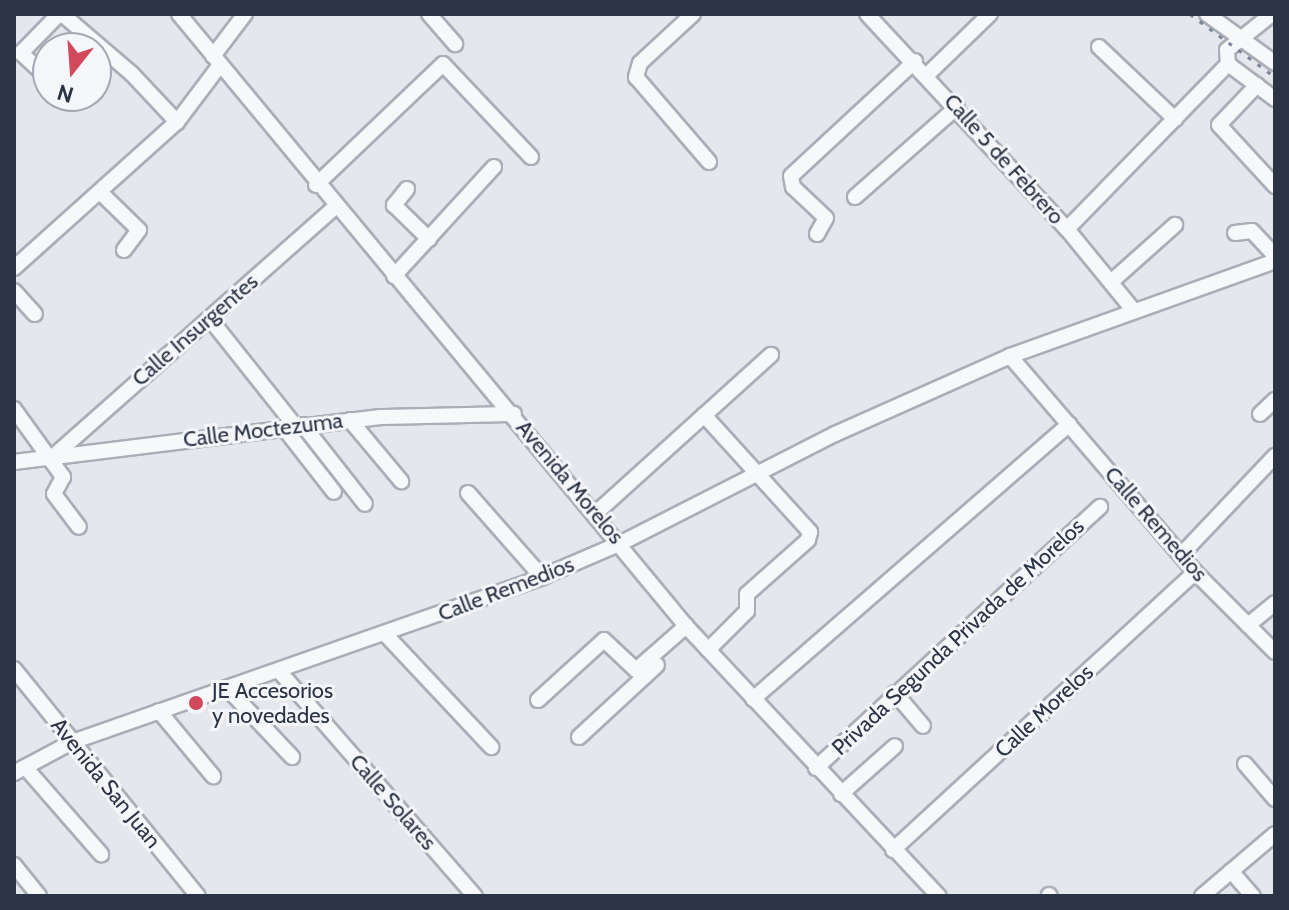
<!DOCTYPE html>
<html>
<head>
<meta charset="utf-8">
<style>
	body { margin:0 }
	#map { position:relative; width:1289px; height:910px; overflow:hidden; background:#e4e7ec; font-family:Cabin,sans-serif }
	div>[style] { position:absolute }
	.roads { filter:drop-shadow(2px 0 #a9aeb7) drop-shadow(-2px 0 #a9aeb7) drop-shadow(0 2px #a9aeb7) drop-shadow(0 -2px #a9aeb7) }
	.minor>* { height:14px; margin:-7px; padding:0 7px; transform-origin:7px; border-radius:7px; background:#f7f8fa }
	.rail>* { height:3px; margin-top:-1.5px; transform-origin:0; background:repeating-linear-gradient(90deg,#7d8696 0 4px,transparent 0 12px) }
	.dots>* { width:22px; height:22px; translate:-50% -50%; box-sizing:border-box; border:4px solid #f4f6f9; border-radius:50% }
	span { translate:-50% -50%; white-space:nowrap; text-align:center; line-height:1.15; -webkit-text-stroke:6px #f4f6f9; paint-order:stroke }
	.street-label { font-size:22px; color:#2b3445 }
	.poi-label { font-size:22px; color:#2b3445 }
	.left { translate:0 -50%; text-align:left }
	.frame { position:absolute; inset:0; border:16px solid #2b3445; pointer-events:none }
	.north { position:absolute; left:32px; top:32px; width:80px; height:80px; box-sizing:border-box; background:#f4f6f9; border:2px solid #a4a8b1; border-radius:50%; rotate:197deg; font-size:22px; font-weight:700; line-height:32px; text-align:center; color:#2b3445 }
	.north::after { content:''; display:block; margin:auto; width:28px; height:36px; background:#d1495b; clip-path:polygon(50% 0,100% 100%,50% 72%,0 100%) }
</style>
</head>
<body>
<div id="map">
	<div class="roads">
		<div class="minor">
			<i style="left:62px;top:14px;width:92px;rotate:40.6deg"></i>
			<i style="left:132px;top:74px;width:66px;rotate:46.8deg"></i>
			<i style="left:179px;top:14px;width:795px;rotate:50.36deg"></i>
			<i style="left:686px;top:626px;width:370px;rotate:46.9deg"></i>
			<i style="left:429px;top:14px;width:40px;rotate:49deg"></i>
			<i style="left:693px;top:14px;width:72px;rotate:137.2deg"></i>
			<i style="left:640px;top:63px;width:15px;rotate:106deg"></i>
			<i style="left:636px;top:77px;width:112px;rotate:49.3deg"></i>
			<i style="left:867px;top:14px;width:294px;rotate:47.1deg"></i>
			<i style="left:1067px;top:229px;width:106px;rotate:50.7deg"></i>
			<i style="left:1207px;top:14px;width:84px;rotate:35.8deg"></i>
			<i style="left:1099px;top:47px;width:105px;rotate:43.5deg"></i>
			<i style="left:213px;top:56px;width:53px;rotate:-52.7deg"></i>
			<i style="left:1228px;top:64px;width:59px;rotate:36.7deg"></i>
			<i style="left:927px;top:75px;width:88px;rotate:-44.1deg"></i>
			<i style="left:48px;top:78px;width:37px;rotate:-137deg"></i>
			<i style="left:21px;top:53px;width:54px;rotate:-45.7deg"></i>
			<i style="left:1257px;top:85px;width:55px;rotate:133.5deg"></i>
			<i style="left:1219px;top:125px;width:83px;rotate:47.4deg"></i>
			<i style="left:316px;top:185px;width:175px;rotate:-43.6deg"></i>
			<i style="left:443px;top:64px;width:128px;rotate:46.6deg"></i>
			<i style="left:407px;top:189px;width:21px;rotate:129deg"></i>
			<i style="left:394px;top:205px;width:49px;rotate:44.2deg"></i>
			<i style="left:100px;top:192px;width:54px;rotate:44.3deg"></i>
			<i style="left:139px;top:230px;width:25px;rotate:127deg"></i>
			<i style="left:855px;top:197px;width:136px;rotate:-41.4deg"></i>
			<i style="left:1067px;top:229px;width:231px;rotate:-45.7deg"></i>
			<i style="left:1228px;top:64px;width:14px;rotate:-94deg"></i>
			<i style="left:1227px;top:50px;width:58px;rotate:-38.7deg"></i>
			<i style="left:1235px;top:233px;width:17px;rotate:-7deg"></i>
			<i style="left:1252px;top:231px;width:34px;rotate:47deg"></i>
			<i style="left:817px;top:234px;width:18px;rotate:-61deg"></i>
			<i style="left:826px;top:218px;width:45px;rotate:-136.8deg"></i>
			<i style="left:793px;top:187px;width:11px;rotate:-100deg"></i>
			<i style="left:791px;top:176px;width:169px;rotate:-42.8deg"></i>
			<i style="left:14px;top:268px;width:219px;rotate:-41.9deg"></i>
			<i style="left:177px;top:122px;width:71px;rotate:-53deg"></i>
			<i style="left:394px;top:276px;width:148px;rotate:-47.5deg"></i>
			<i style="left:1111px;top:282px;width:86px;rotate:-41.7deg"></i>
			<i style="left:14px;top:291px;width:31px;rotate:48deg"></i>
			<i style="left:210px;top:319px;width:137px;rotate:51.5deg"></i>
			<i style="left:1010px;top:356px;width:284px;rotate:49.4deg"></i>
			<i style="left:1195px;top:572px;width:113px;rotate:45deg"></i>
			<i style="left:14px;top:409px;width:84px;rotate:54.2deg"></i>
			<i style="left:63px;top:477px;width:19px;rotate:118deg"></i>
			<i style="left:54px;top:494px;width:41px;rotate:52.9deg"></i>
			<i style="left:1260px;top:414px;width:21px;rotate:-43deg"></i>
			<i style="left:704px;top:415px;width:158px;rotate:47.8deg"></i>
			<i style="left:810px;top:532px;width:8px;rotate:104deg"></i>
			<i style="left:808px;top:540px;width:81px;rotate:138.5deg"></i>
			<i style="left:747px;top:594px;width:17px;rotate:90deg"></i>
			<i style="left:747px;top:611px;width:55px;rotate:135deg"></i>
			<i style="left:350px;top:420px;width:80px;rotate:50.1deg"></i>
			<i style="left:303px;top:425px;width:100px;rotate:51.9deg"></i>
			<i style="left:284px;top:428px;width:81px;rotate:52deg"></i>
			<i style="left:56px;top:454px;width:373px;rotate:-41.5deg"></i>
			<i style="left:14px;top:462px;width:369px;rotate:-7deg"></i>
			<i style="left:380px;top:417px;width:134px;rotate:-1.3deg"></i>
			<i style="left:468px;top:493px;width:112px;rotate:48.6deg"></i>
			<i style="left:596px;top:513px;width:236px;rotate:-42.1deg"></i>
			<i style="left:1181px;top:555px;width:137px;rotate:-46.5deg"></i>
			<i style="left:1248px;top:625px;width:35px;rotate:-39deg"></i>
			<i style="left:386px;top:635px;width:154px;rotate:46.8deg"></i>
			<i style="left:14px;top:669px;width:292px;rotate:51deg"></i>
			<i style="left:280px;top:672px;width:297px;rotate:49deg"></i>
			<i style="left:227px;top:688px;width:95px;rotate:46.7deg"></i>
			<i style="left:895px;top:693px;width:43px;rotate:49.7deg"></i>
			<i style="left:753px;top:699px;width:419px;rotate:-41deg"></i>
			<i style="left:538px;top:700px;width:89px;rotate:-42.3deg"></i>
			<i style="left:604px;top:640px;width:44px;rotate:43.2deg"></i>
			<i style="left:636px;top:670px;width:67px;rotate:-41.3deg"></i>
			<i style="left:159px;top:711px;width:85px;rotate:50.3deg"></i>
			<i style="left:579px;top:737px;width:106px;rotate:-42.7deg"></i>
			<i style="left:1245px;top:764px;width:46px;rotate:49.4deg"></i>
			<i style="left:25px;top:767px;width:116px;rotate:48.9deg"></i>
			<i style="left:816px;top:768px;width:386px;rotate:-42.6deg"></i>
			<i style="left:14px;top:773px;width:66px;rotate:-28.1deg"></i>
			<i style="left:72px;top:742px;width:498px;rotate:-19.3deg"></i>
			<i style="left:542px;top:577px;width:86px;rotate:-23.3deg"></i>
			<i style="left:621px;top:543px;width:240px;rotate:-27deg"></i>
			<i style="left:835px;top:434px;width:192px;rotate:-24deg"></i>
			<i style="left:1010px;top:356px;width:282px;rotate:-19.7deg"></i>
			<i style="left:841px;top:794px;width:72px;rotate:-41.6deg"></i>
			<i style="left:893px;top:850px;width:410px;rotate:-42.6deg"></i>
			<i style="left:14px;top:865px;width:40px;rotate:51deg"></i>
			<i style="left:1231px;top:871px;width:33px;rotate:49deg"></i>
			<i style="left:1049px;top:895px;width:1px;rotate:45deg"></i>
			<i style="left:1202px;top:896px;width:96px;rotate:-40.3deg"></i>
		</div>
	</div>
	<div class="rail">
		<i style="left:1190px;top:14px;width:106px;rotate:36.5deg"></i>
	</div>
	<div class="dots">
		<i style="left:196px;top:703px;background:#d1495b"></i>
	</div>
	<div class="street-label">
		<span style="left:1004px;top:159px;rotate:48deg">Calle 5 de Febrero</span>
		<span style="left:195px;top:330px;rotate:-41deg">Calle Insurgentes</span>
		<span style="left:263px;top:430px;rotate:-7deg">Calle Moctezuma</span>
		<span style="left:570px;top:482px;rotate:50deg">Avenida Morelos</span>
		<span style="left:1156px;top:524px;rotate:49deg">Calle Remedios</span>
		<span style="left:506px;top:589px;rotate:-21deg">Calle Remedios</span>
		<span style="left:958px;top:637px;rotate:-43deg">Privada Segunda Privada de Morelos</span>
		<span style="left:1044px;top:711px;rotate:-43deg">Calle Morelos</span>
		<span style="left:106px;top:783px;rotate:51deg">Avenida San Juan</span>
		<span style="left:393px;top:802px;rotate:49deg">Calle Solares</span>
	</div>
	<div class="poi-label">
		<span class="left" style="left:212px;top:703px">JE Accesorios<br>y novedades</span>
	</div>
	<div class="frame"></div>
	<div class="north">N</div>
</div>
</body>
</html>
